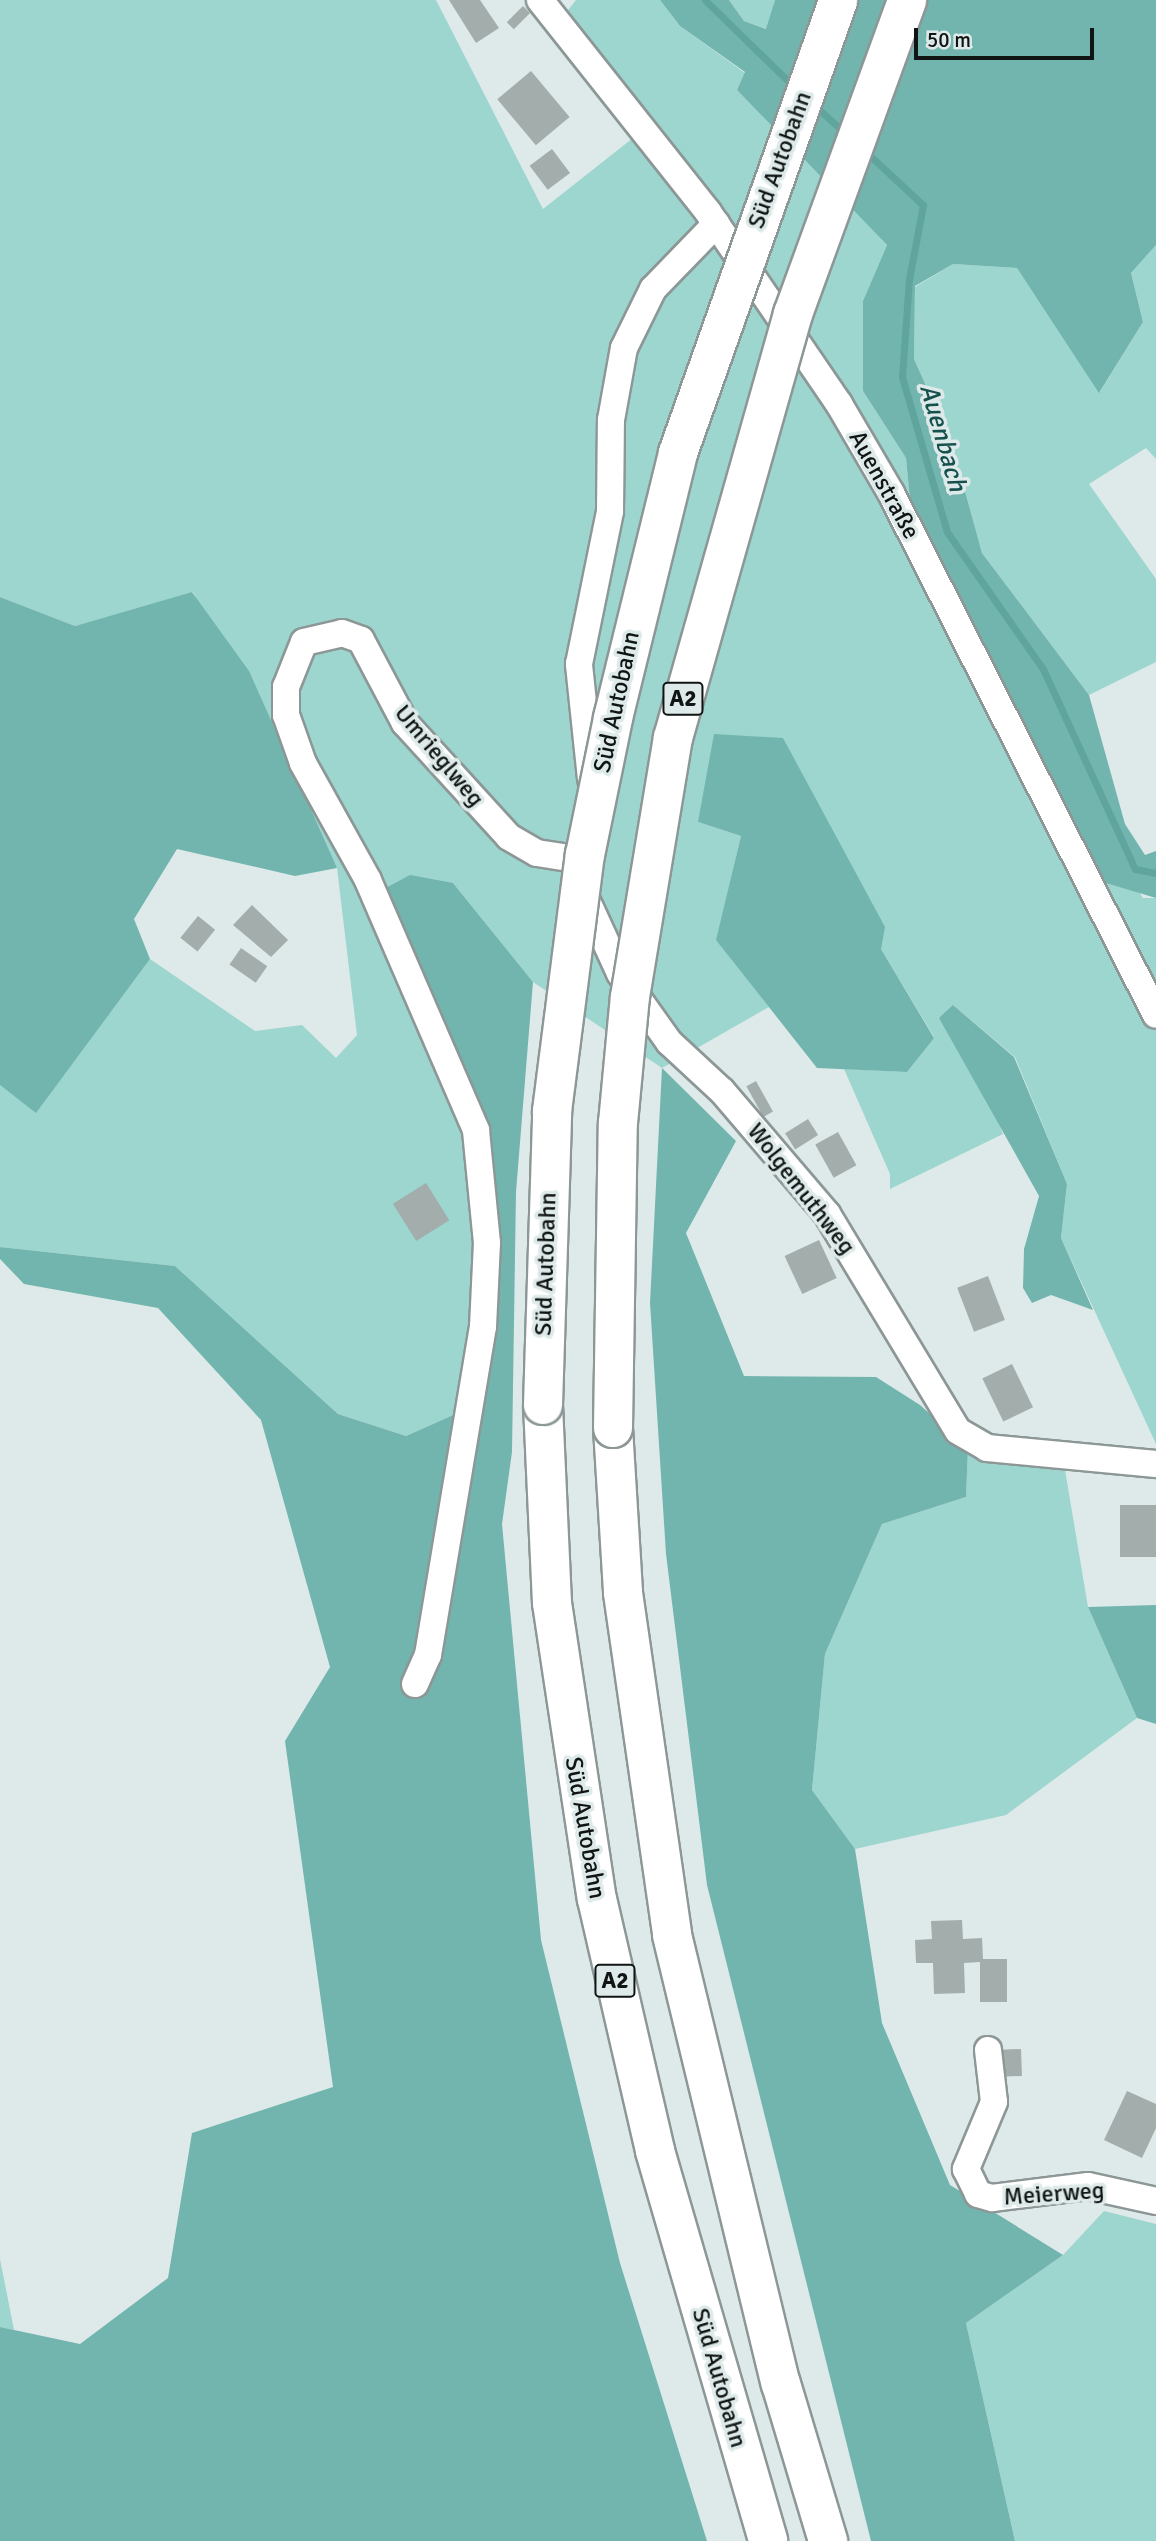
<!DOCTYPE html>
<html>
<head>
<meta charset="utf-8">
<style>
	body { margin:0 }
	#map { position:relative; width:1156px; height:2541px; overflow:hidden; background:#deeae9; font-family:Signika,sans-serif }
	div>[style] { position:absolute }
	.green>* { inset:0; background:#9dd5cf }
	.forest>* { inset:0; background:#71b5ae }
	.stream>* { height:7px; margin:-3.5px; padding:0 3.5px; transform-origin:3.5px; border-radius:3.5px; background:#60a49e }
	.building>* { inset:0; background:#a2adac; transform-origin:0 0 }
	.roads { filter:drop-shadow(2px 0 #8c9796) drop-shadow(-2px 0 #8c9796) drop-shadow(0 2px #8c9796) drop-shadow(0 -2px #8c9796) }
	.minor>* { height:26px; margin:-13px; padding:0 13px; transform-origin:13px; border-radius:13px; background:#fff }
	.highway>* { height:38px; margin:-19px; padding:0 19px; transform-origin:19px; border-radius:19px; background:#fff }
	.bridges { filter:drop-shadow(2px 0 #8c9796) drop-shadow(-2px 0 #8c9796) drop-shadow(0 2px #8c9796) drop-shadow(0 -2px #8c9796) }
	.highway-bridge>* { height:38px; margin:-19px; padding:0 19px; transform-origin:19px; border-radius:19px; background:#fff }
	span { translate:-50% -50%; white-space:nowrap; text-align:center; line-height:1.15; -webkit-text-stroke:7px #deeae9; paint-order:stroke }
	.shield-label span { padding:2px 5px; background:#deeae9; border:2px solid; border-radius:5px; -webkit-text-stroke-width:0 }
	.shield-label { font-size:23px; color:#101514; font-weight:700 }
	.street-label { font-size:24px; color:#101514 }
	.water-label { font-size:26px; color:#16514d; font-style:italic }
	.scale { position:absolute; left:914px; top:28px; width:180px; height:32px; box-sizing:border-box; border:4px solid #101514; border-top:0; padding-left:9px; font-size:21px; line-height:24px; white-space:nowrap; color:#101514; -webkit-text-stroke:5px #deeae9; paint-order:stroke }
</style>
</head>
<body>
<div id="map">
	<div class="green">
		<i style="clip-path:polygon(0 0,436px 0,543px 209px,652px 123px,568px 10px,576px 0,660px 0,680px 26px,745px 73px,737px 90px,887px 245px,863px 301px,863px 391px,906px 458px,911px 511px,1143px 898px,1156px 898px,1156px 1444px,1061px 1238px,1067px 1184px,1015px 1057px,953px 1005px,1003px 1134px,890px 1189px,890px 1174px,844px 1069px,907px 1072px,934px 1037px,881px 949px,783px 738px,698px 822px,741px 836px,717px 940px,769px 1007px,662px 1068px,533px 982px,453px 883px,482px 1132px,478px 1404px,406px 1436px,338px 1414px,175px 1266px,0 1247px,0 1085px,36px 1112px,150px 959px,255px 1031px,302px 1025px,336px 1058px,357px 1035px,337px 868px,193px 592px,75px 626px,0 597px)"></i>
		<i style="clip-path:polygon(729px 0,775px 0,767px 29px,744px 21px)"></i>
		<i style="clip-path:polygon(1156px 245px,1156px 459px,1146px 448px,1089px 484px,1156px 579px,1156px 662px,1089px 695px,982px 553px,952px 444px,914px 359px,915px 287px,953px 264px,1017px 268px,1100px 392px,1143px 322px,1131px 273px)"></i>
		<i style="clip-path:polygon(968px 1448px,1062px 1452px,1088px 1607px,1137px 1718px,1006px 1815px,855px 1849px,812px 1790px,825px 1654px,882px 1524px,966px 1497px)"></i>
		<i style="clip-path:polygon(1104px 2211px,1156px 2224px,1156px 2541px,1015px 2541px,966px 2323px,1063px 2255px)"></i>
		<i style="clip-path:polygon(0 2259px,14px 2330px,0 2327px)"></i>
	</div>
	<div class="forest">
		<i style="clip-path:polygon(660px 0,729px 0,744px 21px,766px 29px,775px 0,1156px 0,1156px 245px,1131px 273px,1143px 322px,1099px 393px,1017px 268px,953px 264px,915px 286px,914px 359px,952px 444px,982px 553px,1089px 695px,1125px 824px,1145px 855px,1156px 851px,1156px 898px,1106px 883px,911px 511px,906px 458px,863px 391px,863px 301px,887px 245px,737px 90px,745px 72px,680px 26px)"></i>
		<i style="clip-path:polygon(192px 592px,249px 671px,337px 868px,295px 876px,177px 849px,134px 919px,150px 959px,36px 1113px,0 1085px,0 597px,75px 626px)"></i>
		<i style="clip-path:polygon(714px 734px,783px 738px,885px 927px,881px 949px,934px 1038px,907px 1072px,817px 1068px,716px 940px,741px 836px,698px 822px)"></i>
		<i style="clip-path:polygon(410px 875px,453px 883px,533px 982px,516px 1192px,512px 1452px,502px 1524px,541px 1940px,620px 2263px,707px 2541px,0 2541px,0 2327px,80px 2344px,168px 2278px,192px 2133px,333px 2087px,285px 1741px,330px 1667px,261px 1420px,158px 1308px,24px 1284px,0 1259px,0 1247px,175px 1266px,338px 1414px,406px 1436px,478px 1404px,482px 1132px,382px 890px)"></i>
		<i style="clip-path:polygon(953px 1005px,1014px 1057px,1067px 1184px,1061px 1238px,1093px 1310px,1051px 1295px,1032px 1303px,1023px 1288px,1024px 1249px,1039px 1196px,939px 1018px)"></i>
		<i style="clip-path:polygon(662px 1068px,736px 1141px,686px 1233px,744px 1376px,876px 1377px,920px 1405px,968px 1448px,966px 1497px,882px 1524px,825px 1654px,812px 1790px,855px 1849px,882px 2023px,950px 2185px,1063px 2255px,966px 2323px,1015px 2541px,871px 2541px,707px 1885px,666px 1554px,650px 1303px)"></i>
		<i style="clip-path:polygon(1156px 1605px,1156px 1724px,1137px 1718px,1088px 1607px)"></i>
	</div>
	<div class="stream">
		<i style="left:705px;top:0;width:124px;rotate:44.3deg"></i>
		<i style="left:813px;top:104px;width:45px;rotate:42.3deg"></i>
		<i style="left:865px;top:151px;width:79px;rotate:43deg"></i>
		<i style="left:923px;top:205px;width:75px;rotate:100.7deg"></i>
		<i style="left:909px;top:279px;width:98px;rotate:94.1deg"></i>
		<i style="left:902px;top:377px;width:161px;rotate:73.8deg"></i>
		<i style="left:947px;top:532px;width:167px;rotate:55deg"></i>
		<i style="left:1043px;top:669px;width:220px;rotate:65.3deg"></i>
		<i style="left:1135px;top:869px;width:21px;rotate:11deg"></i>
	</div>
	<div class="building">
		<i style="clip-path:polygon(449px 0,480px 0,499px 28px,476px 43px)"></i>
		<i style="left:523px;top:6px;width:10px;height:23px;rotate:45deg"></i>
		<i style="left:531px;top:71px;width:60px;height:44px;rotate:50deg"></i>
		<i style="left:552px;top:149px;width:30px;height:28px;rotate:53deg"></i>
		<i style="clip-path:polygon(252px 905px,288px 940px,271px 957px,233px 925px)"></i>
		<i style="left:198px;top:916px;width:22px;height:28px;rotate:39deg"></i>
		<i style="left:241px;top:948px;width:32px;height:20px;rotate:35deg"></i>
		<i style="left:756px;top:1081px;width:35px;height:11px;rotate:61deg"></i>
		<i style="left:808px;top:1119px;width:19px;height:27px;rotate:58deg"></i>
		<i style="left:838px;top:1132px;width:38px;height:26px;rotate:61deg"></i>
		<i style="left:426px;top:1183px;width:44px;height:39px;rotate:58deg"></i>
		<i style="left:819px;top:1240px;width:42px;height:38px;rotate:65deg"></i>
		<i style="left:988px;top:1276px;width:47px;height:33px;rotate:69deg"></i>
		<i style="left:1012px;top:1364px;width:48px;height:33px;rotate:64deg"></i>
		<i style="left:1156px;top:1505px;width:52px;height:36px;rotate:90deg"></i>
		<i style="clip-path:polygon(962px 1920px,963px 1939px,982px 1938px,983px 1959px,1007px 1959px,1007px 2002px,980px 2002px,980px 1962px,964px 1963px,965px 1993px,934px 1994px,933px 1963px,916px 1963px,915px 1940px,932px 1939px,931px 1921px)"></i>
		<i style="left:1021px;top:2049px;width:27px;height:22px;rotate:88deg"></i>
		<i style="clip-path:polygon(1127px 2091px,1156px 2104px,1156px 2128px,1142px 2158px,1104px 2140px)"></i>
	</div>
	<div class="roads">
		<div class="minor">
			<i style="left:540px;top:0;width:270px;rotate:51.6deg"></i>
			<i style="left:708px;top:212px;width:232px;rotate:55.7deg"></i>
			<i style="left:839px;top:404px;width:103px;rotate:59.7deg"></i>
			<i style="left:891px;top:493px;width:585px;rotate:63.08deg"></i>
			<i style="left:591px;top:779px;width:116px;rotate:-96deg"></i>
			<i style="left:579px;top:664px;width:156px;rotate:-78.5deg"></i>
			<i style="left:610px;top:511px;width:91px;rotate:-89.4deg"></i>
			<i style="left:611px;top:420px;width:73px;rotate:-79.8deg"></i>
			<i style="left:624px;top:348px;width:66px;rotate:-63.8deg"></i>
			<i style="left:653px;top:289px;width:91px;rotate:-45.9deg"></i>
			<i style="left:581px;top:888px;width:94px;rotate:65.4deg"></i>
			<i style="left:620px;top:973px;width:85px;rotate:54.6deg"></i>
			<i style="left:669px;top:1042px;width:72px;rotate:42.8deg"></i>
			<i style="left:722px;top:1091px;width:162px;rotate:49.5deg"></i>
			<i style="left:827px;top:1214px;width:253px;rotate:58.9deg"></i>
			<i style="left:958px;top:1431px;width:34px;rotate:30deg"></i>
			<i style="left:987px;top:1448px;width:170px;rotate:5.4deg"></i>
			<i style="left:415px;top:1684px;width:32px;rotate:-66deg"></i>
			<i style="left:428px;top:1655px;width:333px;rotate:-80.5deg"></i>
			<i style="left:483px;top:1327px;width:84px;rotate:-87.3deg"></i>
			<i style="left:487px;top:1243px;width:114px;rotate:-95.6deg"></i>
			<i style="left:476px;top:1130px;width:272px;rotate:-113.4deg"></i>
			<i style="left:368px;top:880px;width:134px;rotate:-119.1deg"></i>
			<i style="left:303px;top:763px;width:51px;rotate:-109.5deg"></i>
			<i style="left:286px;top:715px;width:28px;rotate:-90deg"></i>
			<i style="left:286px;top:687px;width:48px;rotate:-68.2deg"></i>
			<i style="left:304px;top:642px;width:39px;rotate:-13deg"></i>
			<i style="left:342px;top:633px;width:20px;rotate:20deg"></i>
			<i style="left:361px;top:640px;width:94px;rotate:62.1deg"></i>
			<i style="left:405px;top:723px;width:154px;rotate:47.6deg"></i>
			<i style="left:509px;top:837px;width:32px;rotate:30deg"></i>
			<i style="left:537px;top:853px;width:30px;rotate:9deg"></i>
			<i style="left:988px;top:2050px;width:52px;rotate:83.4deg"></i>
			<i style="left:994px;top:2102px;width:73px;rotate:112.7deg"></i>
			<i style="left:966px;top:2169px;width:28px;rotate:64deg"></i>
			<i style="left:978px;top:2194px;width:15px;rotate:16deg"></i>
			<i style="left:992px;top:2198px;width:97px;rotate:-7.1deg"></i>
			<i style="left:1088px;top:2186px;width:70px;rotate:12.4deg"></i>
		</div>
		<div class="highway">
			<i style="left:543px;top:1405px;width:198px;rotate:87.4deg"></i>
			<i style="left:552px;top:1603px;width:299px;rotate:81.4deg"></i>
			<i style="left:597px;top:1899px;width:259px;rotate:77deg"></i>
			<i style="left:655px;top:2151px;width:406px;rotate:73.8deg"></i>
			<i style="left:613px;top:1428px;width:165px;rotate:86.5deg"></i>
			<i style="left:623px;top:1593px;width:345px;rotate:81.8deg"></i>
			<i style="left:672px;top:1935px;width:462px;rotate:76.4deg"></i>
			<i style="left:781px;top:2384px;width:164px;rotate:73.3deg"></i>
		</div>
	</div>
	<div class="bridges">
		<div class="highway-bridge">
			<i style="left:543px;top:1405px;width:294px;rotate:-88.2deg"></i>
			<i style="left:552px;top:1111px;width:258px;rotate:-82.7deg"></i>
			<i style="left:585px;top:855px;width:140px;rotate:-78.4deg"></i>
			<i style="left:613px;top:718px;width:273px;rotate:-76.2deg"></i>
			<i style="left:678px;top:453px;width:480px;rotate:-70.5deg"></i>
			<i style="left:613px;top:1428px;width:305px;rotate:-89.1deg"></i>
			<i style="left:618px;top:1123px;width:127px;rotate:-84.6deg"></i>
			<i style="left:630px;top:997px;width:263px;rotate:-80.6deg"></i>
			<i style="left:673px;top:738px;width:441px;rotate:-74.2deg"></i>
			<i style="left:793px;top:314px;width:334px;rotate:-70deg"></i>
		</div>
	</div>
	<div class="shield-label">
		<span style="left:683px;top:699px">A2</span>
		<span style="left:615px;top:1981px">A2</span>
	</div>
	<div class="street-label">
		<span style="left:780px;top:160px;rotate:-70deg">Süd Autobahn</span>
		<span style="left:884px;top:485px;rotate:61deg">Auenstraße</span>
		<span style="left:617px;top:702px;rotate:-78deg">Süd Autobahn</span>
		<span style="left:439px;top:756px;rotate:50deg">Umrieglweg</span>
		<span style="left:801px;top:1189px;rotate:52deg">Wolgemuthweg</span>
		<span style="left:546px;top:1264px;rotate:-88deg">Süd Autobahn</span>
		<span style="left:585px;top:1828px;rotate:80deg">Süd Autobahn</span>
		<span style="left:1054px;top:2194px;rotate:-4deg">Meierweg</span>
		<span style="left:719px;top:2378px;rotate:74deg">Süd Autobahn</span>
	</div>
	<div class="water-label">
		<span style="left:942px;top:438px;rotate:74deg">Auenbach</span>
	</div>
	<div class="scale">50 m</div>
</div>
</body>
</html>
